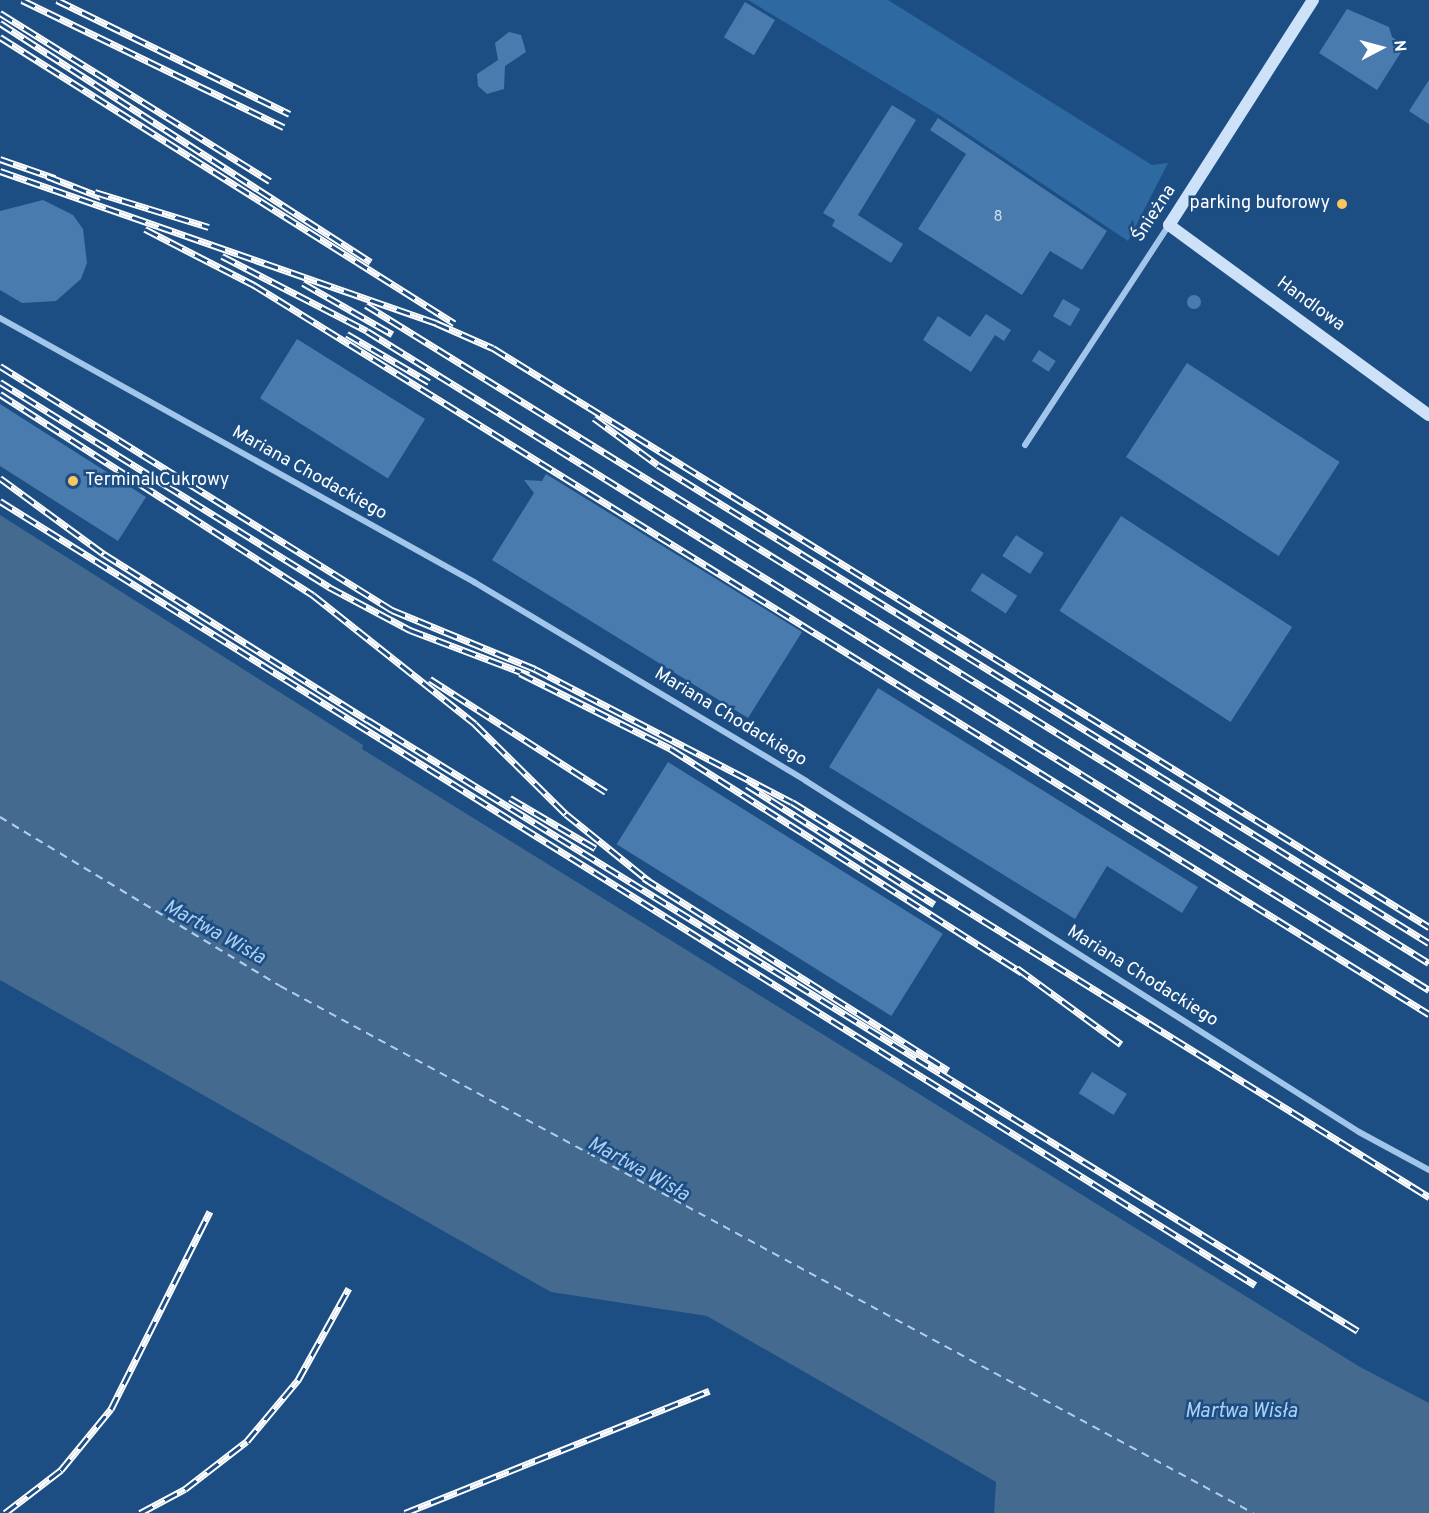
<!DOCTYPE html>
<html>
<head>
<meta charset="utf-8">
<style>
	body { margin:0 }
	#map { position:relative; width:1429px; height:1513px; overflow:hidden; background:#1c4e83; font-family:Overpass,sans-serif }
	div>[style] { position:absolute }
	.green>* { inset:0; background:#2f69a1 }
	.water>* { inset:0; background:#446a90 }
	.ferry>* { height:1.5px; margin-top:-0.75px; transform-origin:0; background:repeating-linear-gradient(90deg,#add0f2 0 8px,transparent 0 14px) }
	.building>* { inset:0; background:#497bae; transform-origin:0 0 }
	.round { border-radius:50% }
	.street>* { height:6px; margin:-3px; padding:0 3px; transform-origin:3px; border-radius:3px; background:#a1c6ea }
	.secondary>* { height:12px; margin:-6px; padding:0 6px; transform-origin:6px; border-radius:6px; background:#cde2f8 }
	.rail>* { height:7px; margin-top:-3.5px; transform-origin:0; background:repeating-linear-gradient(90deg,#1c4e83 0 14px,#fff 0 28px); box-sizing:border-box; border-block:2px solid #fff }
	.dots>* { width:16px; height:16px; translate:-50% -50%; box-sizing:border-box; border:3px solid #1c4e83; border-radius:50% }
	span { translate:-50% -50%; white-space:nowrap; text-align:center; line-height:1.15; -webkit-text-stroke:5px #1c4e83; paint-order:stroke }
	.number-label { font-size:15px; color:#d2deeb }
	.number-label span { -webkit-text-stroke-width:0 }
	.poi-label { font-size:18px; color:#fff }
	.right { translate:-100% -50%; text-align:right }
	.left { translate:0 -50%; text-align:left }
	.street-label { font-size:18px; color:#fff }
	.water-label { font-size:20px; color:#add0f2; font-style:italic }
	.north { position:absolute; left:1351px; top:18px; width:60px; height:60px; -webkit-text-stroke:4px #1c4e83; paint-order:stroke; rotate:84deg; font-size:16px; font-weight:700; line-height:24px; text-align:center; color:#fff }
	.north::after { content:''; display:block; margin:auto; width:21px; height:27px; background:#fff; clip-path:polygon(50% 0,100% 100%,50% 72%,0 100%) }
</style>
</head>
<body>
<div id="map">
	<div class="green">
		<i style="clip-path:polygon(748px 0,888px 0,1152px 165px,1168px 163px,1128px 241px,941px 116px)"></i>
	</div>
	<div class="water">
		<i style="clip-path:polygon(0 515px,363px 745px,362px 749px,1360px 1367px,1429px 1403px,1429px 1513px,994px 1513px,996px 1482px,707px 1316px,551px 1292px,0 980px)"></i>
	</div>
	<div class="ferry">
		<i style="left:0;top:817px;width:327px;rotate:31.1deg"></i>
		<i style="left:280px;top:986px;width:1107px;rotate:28.44deg"></i>
	</div>
	<div class="building">
		<i style="left:745px;top:2px;width:35px;height:41px;rotate:31deg"></i>
		<i style="clip-path:polygon(1347px 9px,1389px 27px,1392px 37px,1405px 46px,1377px 90px,1319px 53px)"></i>
		<i style="clip-path:polygon(509px 32px,521px 35px,526px 52px,505px 66px,504px 89px,487px 94px,478px 86px,477px 74px,498px 60px,495px 43px)"></i>
		<i style="clip-path:polygon(1429px 80px,1429px 124px,1409px 111px)"></i>
		<i style="clip-path:polygon(892px 105px,916px 120px,858px 215px,903px 244px,891px 263px,832px 226px,835px 220px,823px 213px)"></i>
		<i style="clip-path:polygon(938px 118px,1107px 231px,1082px 270px,1050px 251px,1022px 295px,918px 229px,966px 154px,930px 130px)"></i>
		<i style="clip-path:polygon(43px 200px,73px 215px,83px 229px,87px 263px,81px 279px,56px 301px,22px 303px,0 290px,0 211px)"></i>
		<i class="round" style="left:1187px;top:295px;width:14px;height:14px"></i>
		<i style="left:1063px;top:299px;width:20px;height:20px;rotate:30deg"></i>
		<i style="clip-path:polygon(986px 314px,1011px 330px,1004px 341px,995px 335px,971px 372px,923px 340px,938px 316px,970px 337px)"></i>
		<i style="left:297px;top:339px;width:151px;height:70px;rotate:32deg"></i>
		<i style="left:1039px;top:350px;width:20px;height:13px;rotate:33deg"></i>
		<i style="left:1187px;top:363px;width:182px;height:112px;rotate:33deg"></i>
		<i style="clip-path:polygon(0 404px,146px 497px,118px 541px,0 466px)"></i>
		<i style="clip-path:polygon(546px 474px,802px 632px,748px 718px,492px 560px,534px 493px,524px 480px,542px 481px)"></i>
		<i style="left:1121px;top:516px;width:204px;height:113px;rotate:33deg"></i>
		<i style="left:1016px;top:535px;width:33px;height:25px;rotate:33deg"></i>
		<i style="left:982px;top:573px;width:42px;height:21px;rotate:33deg"></i>
		<i style="clip-path:polygon(878px 688px,1198px 887px,1182px 913px,1107px 866px,1075px 919px,829px 767px)"></i>
		<i style="left:668px;top:762px;width:324px;height:97px;rotate:32deg"></i>
		<i style="left:1092px;top:1072px;width:41px;height:25px;rotate:32deg"></i>
	</div>
	<div class="street">
		<i style="left:0;top:318px;width:543px;rotate:29.12deg"></i>
		<i style="left:474px;top:582px;width:387px;rotate:30.9deg"></i>
		<i style="left:806px;top:781px;width:655px;rotate:32.4deg"></i>
		<i style="left:1359px;top:1132px;width:80px;rotate:28.5deg"></i>
		<i style="left:1025px;top:445px;width:263px;rotate:-56.8deg"></i>
	</div>
	<div class="secondary">
		<i style="left:1313px;top:0;width:267px;rotate:122.6deg"></i>
		<i style="left:1169px;top:225px;width:322px;rotate:36.2deg"></i>
	</div>
	<div class="rail">
		<i style="left:22px;top:0;width:291px;rotate:25.9deg"></i>
		<i style="left:57px;top:0;width:259px;rotate:26.1deg"></i>
		<i style="left:0;top:13px;width:318px;rotate:31.9deg"></i>
		<i style="left:0;top:23px;width:441px;rotate:32.8deg"></i>
		<i style="left:0;top:37px;width:537px;rotate:32.21deg"></i>
		<i style="left:0;top:159px;width:58px;rotate:19.1deg"></i>
		<i style="left:0;top:171px;width:462px;rotate:19.2deg"></i>
		<i style="left:436px;top:323px;width:62px;rotate:23.7deg"></i>
		<i style="left:493px;top:348px;width:1101px;rotate:31.74deg"></i>
		<i style="left:47px;top:176px;width:58px;rotate:21.3deg"></i>
		<i style="left:95px;top:192px;width:119px;rotate:17.1deg"></i>
		<i style="left:145px;top:229px;width:123px;rotate:27.2deg"></i>
		<i style="left:254px;top:285px;width:1383px;rotate:31.82deg"></i>
		<i style="left:222px;top:256px;width:163px;rotate:27.3deg"></i>
		<i style="left:367px;top:331px;width:1250px;rotate:31.82deg"></i>
		<i style="left:303px;top:283px;width:103px;rotate:29.8deg"></i>
		<i style="left:366px;top:305px;width:1250px;rotate:31.76deg"></i>
		<i style="left:347px;top:334px;width:95px;rotate:30.3deg"></i>
		<i style="left:0;top:366px;width:462px;rotate:31.9deg"></i>
		<i style="left:392px;top:610px;width:155px;rotate:22.4deg"></i>
		<i style="left:535px;top:669px;width:289px;rotate:27.4deg"></i>
		<i style="left:792px;top:802px;width:750px;rotate:31.8deg"></i>
		<i style="left:0;top:382px;width:388px;rotate:31.9deg"></i>
		<i style="left:329px;top:587px;width:92px;rotate:28deg"></i>
		<i style="left:410px;top:630px;width:127px;rotate:20.7deg"></i>
		<i style="left:0;top:394px;width:372px;rotate:32.7deg"></i>
		<i style="left:313px;top:595px;width:207px;rotate:38.5deg"></i>
		<i style="left:475px;top:724px;width:128px;rotate:44.7deg"></i>
		<i style="left:566px;top:814px;width:107px;rotate:38.9deg"></i>
		<i style="left:594px;top:418px;width:79px;rotate:36.3deg"></i>
		<i style="left:658px;top:465px;width:907px;rotate:31.8deg"></i>
		<i style="left:0;top:478px;width:129px;rotate:36.2deg"></i>
		<i style="left:104px;top:554px;width:312px;rotate:32.2deg"></i>
		<i style="left:368px;top:720px;width:1163px;rotate:31.68deg"></i>
		<i style="left:0;top:501px;width:1480px;rotate:31.99deg"></i>
		<i style="left:520px;top:673px;width:169px;rotate:26.7deg"></i>
		<i style="left:671px;top:749px;width:416px;rotate:32.5deg"></i>
		<i style="left:430px;top:679px;width:209px;rotate:32.7deg"></i>
		<i style="left:747px;top:785px;width:222px;rotate:32.5deg"></i>
		<i style="left:510px;top:798px;width:99px;rotate:30.5deg"></i>
		<i style="left:644px;top:878px;width:360px;rotate:32.3deg"></i>
		<i style="left:1017px;top:968px;width:129px;rotate:36.2deg"></i>
		<i style="left:5px;top:1513px;width:71px;rotate:-37.5deg"></i>
		<i style="left:61px;top:1470px;width:79px;rotate:-50.7deg"></i>
		<i style="left:111px;top:1409px;width:221px;rotate:-63.4deg"></i>
		<i style="left:140px;top:1513px;width:51px;rotate:-28.1deg"></i>
		<i style="left:185px;top:1489px;width:78px;rotate:-37.7deg"></i>
		<i style="left:247px;top:1441px;width:80px;rotate:-50.1deg"></i>
		<i style="left:298px;top:1380px;width:105px;rotate:-61deg"></i>
		<i style="left:405px;top:1513px;width:328px;rotate:-21.9deg"></i>
	</div>
	<div class="dots">
		<i style="left:1342px;top:204px;background:#fbc55f"></i>
		<i style="left:73px;top:481px;background:#fbc55f"></i>
	</div>
	<div class="number-label">
		<span style="left:998px;top:218px">8</span>
	</div>
	<div class="poi-label">
		<span class="right" style="left:1330px;top:204px">parking buforowy</span>
		<span class="left" style="left:85px;top:481px">Terminal Cukrowy</span>
	</div>
	<div class="street-label">
		<span style="left:1155px;top:214px;rotate:-57deg">Śnieżna</span>
		<span style="left:1310px;top:305px;rotate:36deg">Handlowa</span>
		<span style="left:309px;top:474px;rotate:29deg">Mariana Chodackiego</span>
		<span style="left:730px;top:718px;rotate:31deg">Mariana Chodackiego</span>
		<span style="left:1142px;top:977px;rotate:32deg">Mariana Chodackiego</span>
	</div>
	<div class="water-label">
		<span style="left:214px;top:933px;rotate:29deg">Martwa Wisła</span>
		<span style="left:638px;top:1170px;rotate:29deg">Martwa Wisła</span>
		<span style="left:1241px;top:1412px">Martwa Wisła</span>
	</div>
	<div class="north">N</div>
</div>
</body>
</html>
